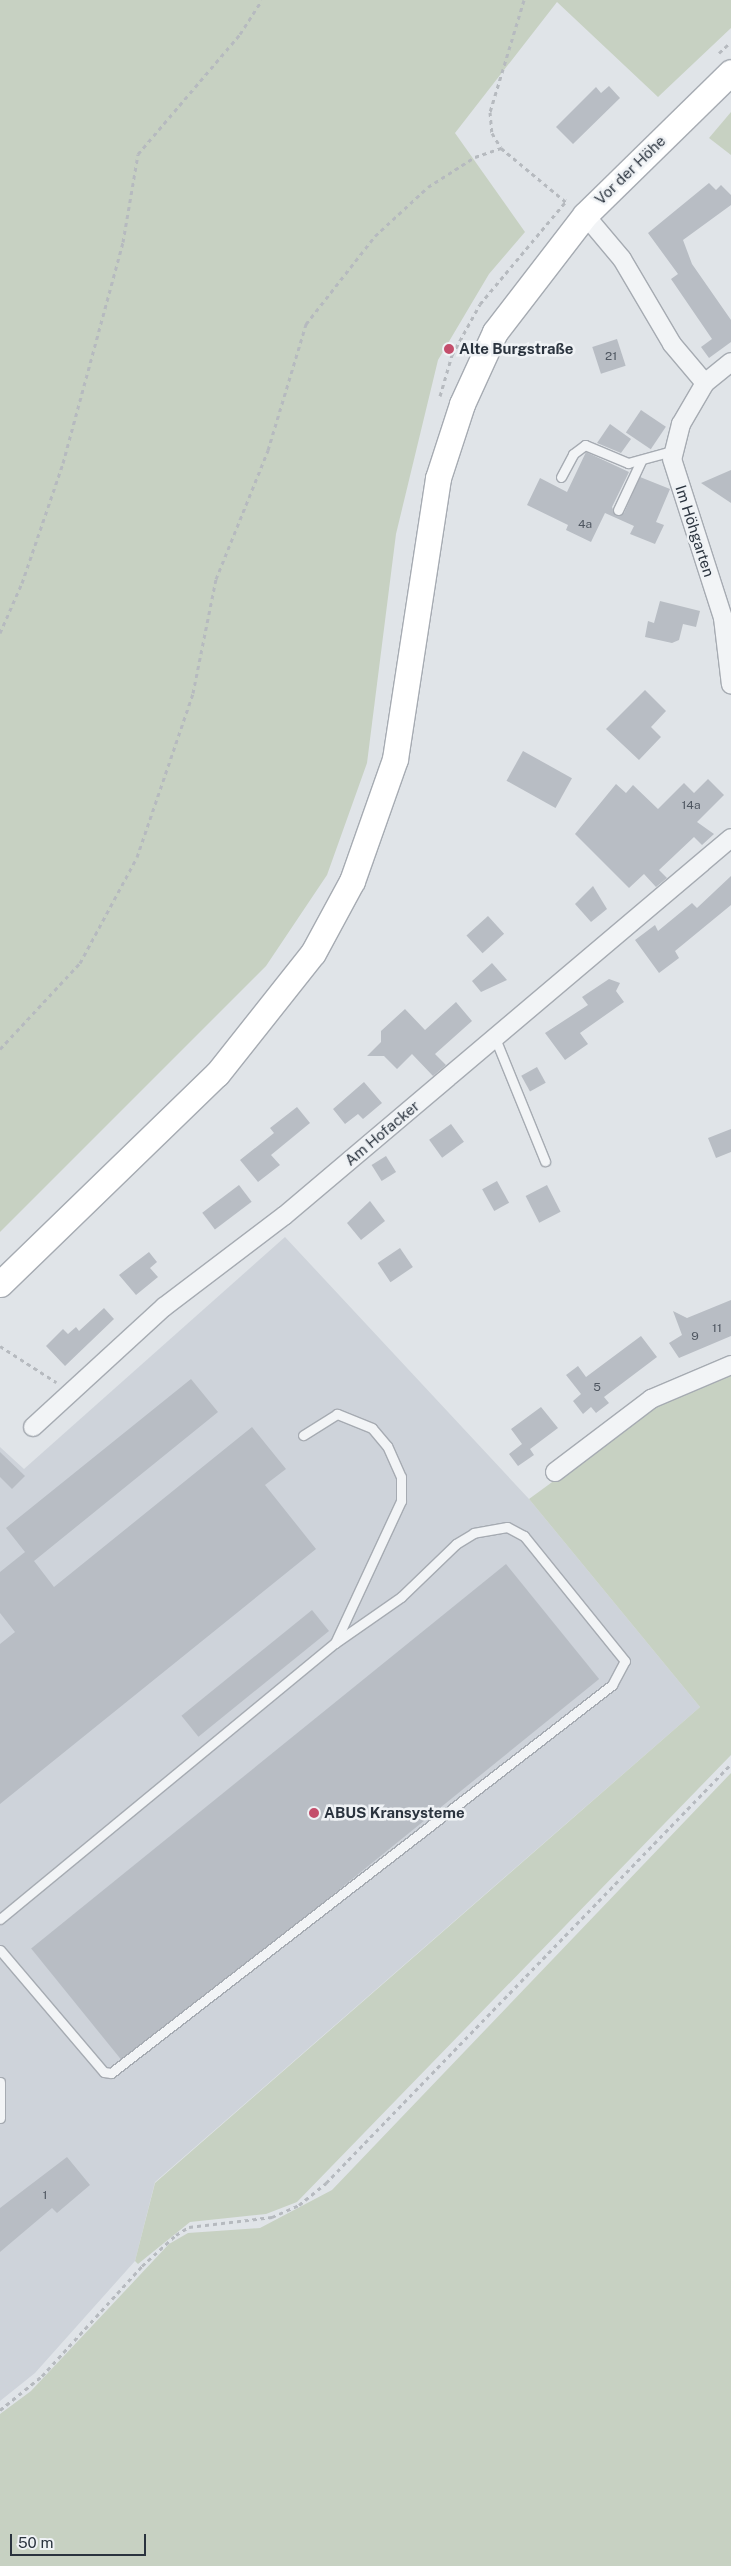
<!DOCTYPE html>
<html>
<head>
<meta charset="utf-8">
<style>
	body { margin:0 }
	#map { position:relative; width:731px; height:2566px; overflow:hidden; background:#e0e4e8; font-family:"Public Sans",sans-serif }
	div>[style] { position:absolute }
	.built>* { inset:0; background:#ced3da }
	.green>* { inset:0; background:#c7d1c2 }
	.building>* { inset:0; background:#b8bdc4; transform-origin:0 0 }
	.path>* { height:3px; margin-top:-1.5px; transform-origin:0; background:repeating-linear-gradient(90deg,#b6babf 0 4px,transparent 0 8px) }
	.roads { filter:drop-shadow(1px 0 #a6abb2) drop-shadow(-1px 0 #a6abb2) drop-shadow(0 1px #a6abb2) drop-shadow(0 -1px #a6abb2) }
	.service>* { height:9px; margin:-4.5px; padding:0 4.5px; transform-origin:4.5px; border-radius:4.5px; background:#f2f4f6 }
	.minor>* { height:18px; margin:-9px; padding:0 9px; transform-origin:9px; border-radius:9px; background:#f2f4f6 }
	.secondary>* { height:25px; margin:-12.5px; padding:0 12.5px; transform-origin:12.5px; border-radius:12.5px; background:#fff }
	.dots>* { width:14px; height:14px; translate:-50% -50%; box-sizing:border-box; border:2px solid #eff2f5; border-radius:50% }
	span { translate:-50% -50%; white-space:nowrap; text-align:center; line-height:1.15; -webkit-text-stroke:5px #eff2f5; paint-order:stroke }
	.number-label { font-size:12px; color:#4e5660 }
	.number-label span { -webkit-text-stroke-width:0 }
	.street-label { font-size:15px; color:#2a333e }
	.poi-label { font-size:15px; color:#2a333e; font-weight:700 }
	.left { translate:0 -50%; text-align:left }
	.scale { position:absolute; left:10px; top:2534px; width:136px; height:22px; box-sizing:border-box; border:2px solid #2a333e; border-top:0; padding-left:6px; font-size:15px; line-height:18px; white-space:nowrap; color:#2a333e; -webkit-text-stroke:4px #eff2f5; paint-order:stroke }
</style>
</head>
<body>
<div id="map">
	<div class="built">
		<i style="clip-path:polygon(285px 1237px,529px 1499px,700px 1707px,155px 2182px,135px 2261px,35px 2373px,0 2401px,0 1447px,24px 1469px)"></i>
	</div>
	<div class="green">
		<i style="clip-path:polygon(0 0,731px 0,731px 28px,658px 97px,557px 2px,455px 133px,525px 232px,489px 274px,438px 360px,396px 534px,367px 763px,327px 875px,266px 966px,0 1232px)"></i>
		<i style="clip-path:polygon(731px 112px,731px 155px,709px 138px)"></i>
		<i style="clip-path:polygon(731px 1376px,731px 1755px,297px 2202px,266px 2214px,190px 2222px,138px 2264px,135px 2261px,155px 2183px,700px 1707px,529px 1499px,648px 1412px,692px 1386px)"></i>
		<i style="clip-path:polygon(731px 1773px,731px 2566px,0 2566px,0 2414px,31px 2391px,169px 2244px,188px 2233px,260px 2228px,332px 2190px)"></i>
	</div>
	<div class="building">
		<i style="clip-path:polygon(609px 86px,620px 98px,573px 144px,556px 127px,596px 87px,601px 93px)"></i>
		<i style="clip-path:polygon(709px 183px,716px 190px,721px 185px,731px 195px,731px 205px,683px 240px,692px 264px,731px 320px,731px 342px,709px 358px,701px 347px,712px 339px,671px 279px,678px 274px,648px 233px)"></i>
		<i style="left:617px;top:339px;width:28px;height:26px;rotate:72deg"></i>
		<i style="left:641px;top:410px;width:30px;height:27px;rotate:34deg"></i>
		<i style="clip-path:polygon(610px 424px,631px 439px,621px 453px,597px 443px)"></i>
		<i style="clip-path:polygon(586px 452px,629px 472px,612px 507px,616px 516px,624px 513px,640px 477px,670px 489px,656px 522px,664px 525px,655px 544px,630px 534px,634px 526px,605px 513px,591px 542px,566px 530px,568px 525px,527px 505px,540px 478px,567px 492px)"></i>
		<i style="clip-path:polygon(731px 470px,731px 503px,701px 483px)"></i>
		<i style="clip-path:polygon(660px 601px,700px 611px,696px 627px,683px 624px,679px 640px,672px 643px,645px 637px,648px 621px,654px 623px)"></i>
		<i style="clip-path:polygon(645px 690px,666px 711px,651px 727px,661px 737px,639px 760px,606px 729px)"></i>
		<i style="left:523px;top:751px;width:56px;height:34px;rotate:29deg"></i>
		<i style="clip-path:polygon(708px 779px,724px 795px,697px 822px,714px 834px,702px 845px,694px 837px,659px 870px,667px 878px,656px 887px,644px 874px,629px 888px,575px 834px,616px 784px,626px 793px,633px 785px,658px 809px,684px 783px,694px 793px)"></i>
		<i style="clip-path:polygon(731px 876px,731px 905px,675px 951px,679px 958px,659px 973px,635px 940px,655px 925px,658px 931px,692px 903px,697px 908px)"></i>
		<i style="clip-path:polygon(593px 886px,607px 909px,591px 922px,575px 904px)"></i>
		<i style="left:488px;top:916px;width:24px;height:29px;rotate:48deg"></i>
		<i style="clip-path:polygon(492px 963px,507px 980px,481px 992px,472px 981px)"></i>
		<i style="clip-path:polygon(609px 979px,620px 983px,616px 991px,624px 1002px,580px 1033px,588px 1044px,565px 1060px,545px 1033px,588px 1005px,582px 997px)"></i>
		<i style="clip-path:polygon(456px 1002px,472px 1021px,435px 1054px,446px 1065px,433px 1076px,412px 1054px,397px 1069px,384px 1056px,367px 1056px,381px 1042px,381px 1031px,405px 1009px,425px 1030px)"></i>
		<i style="left:537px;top:1067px;width:18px;height:18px;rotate:61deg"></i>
		<i style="clip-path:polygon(364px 1082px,382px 1103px,363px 1119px,358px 1114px,345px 1124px,333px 1109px)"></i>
		<i style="clip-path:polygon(297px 1107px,310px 1123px,271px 1155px,280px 1165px,258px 1182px,240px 1160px,274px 1133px,270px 1128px)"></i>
		<i style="left:451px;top:1124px;width:22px;height:27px;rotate:54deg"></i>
		<i style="clip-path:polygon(731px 1129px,731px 1152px,716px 1158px,708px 1138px)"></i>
		<i style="left:386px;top:1156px;width:19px;height:17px;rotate:58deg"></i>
		<i style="left:497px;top:1181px;width:25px;height:17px;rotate:61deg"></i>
		<i style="left:239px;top:1185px;width:21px;height:46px;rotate:53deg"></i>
		<i style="left:547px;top:1185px;width:30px;height:24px;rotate:63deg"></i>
		<i style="clip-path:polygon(370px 1201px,385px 1221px,361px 1240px,347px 1223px)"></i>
		<i style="left:400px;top:1248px;width:23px;height:27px;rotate:56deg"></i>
		<i style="clip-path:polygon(149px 1252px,157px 1262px,150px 1268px,158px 1277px,136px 1295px,119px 1275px)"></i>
		<i style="clip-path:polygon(731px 1300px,731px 1336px,679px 1358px,669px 1343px,682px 1335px,673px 1311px,687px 1318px)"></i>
		<i style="clip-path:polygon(104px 1308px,114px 1319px,65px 1366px,46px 1346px,63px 1329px,68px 1334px,76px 1327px,79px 1331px)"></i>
		<i style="clip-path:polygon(641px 1336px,657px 1357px,604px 1397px,609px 1403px,596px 1413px,591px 1407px,583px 1414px,573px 1401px,581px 1394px,566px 1375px,578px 1366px,586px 1377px)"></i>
		<i style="clip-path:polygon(191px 1379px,218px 1412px,34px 1561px,54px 1587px,252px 1427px,286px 1469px,265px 1485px,316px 1549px,0 1804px,0 1644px,15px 1632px,0 1613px,0 1572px,25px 1552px,6px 1528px)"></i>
		<i style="clip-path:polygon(541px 1407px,558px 1428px,530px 1449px,534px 1455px,518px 1466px,509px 1454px,522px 1444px,511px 1429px)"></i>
		<i style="clip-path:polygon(0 1452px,25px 1476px,12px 1489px,0 1477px)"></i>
		<i style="left:506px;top:1564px;width:148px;height:611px;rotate:51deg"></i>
		<i style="left:312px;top:1610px;width:27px;height:168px;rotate:51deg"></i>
		<i style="clip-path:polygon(67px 2157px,90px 2185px,57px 2213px,52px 2208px,0 2252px,0 2208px)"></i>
	</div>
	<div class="path">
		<i style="left:524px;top:0;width:117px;rotate:106.9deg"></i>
		<i style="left:490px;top:112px;width:21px;rotate:85deg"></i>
		<i style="left:492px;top:133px;width:17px;rotate:59deg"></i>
		<i style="left:501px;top:148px;width:85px;rotate:39.7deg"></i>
		<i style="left:719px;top:53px;width:16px;rotate:-43deg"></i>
		<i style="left:440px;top:396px;width:43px;rotate:-73.7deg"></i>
		<i style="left:452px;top:355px;width:58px;rotate:-61.2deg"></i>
		<i style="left:480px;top:304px;width:136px;rotate:-50.1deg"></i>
		<i style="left:0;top:633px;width:55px;rotate:-66.3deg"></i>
		<i style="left:22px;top:583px;width:127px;rotate:-71.1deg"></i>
		<i style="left:63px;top:463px;width:229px;rotate:-74.8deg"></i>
		<i style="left:123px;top:242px;width:89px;rotate:-80.3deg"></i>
		<i style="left:138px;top:154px;width:157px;rotate:-49.6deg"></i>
		<i style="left:240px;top:34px;width:40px;rotate:-57.1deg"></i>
		<i style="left:0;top:1049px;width:117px;rotate:-47.1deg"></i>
		<i style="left:80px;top:963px;width:120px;rotate:-61.7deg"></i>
		<i style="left:137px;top:857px;width:173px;rotate:-71.1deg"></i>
		<i style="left:193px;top:693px;width:116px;rotate:-78.6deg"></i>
		<i style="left:216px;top:579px;width:139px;rotate:-68deg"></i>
		<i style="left:268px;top:450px;width:132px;rotate:-73.2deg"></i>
		<i style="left:306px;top:324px;width:112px;rotate:-51.9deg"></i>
		<i style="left:375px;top:236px;width:72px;rotate:-42.8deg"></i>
		<i style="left:428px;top:187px;width:56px;rotate:-32.6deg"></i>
		<i style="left:475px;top:157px;width:28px;rotate:-19deg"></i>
		<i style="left:0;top:1346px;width:67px;rotate:32.7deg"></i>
		<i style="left:0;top:2410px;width:54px;rotate:-39deg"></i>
		<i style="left:42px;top:2376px;width:149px;rotate:-47.7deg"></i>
		<i style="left:142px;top:2266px;width:46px;rotate:-42.4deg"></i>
		<i style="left:176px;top:2235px;width:15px;rotate:-32deg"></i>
		<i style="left:189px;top:2227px;width:84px;rotate:-6.9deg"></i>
		<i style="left:272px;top:2217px;width:30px;rotate:-24deg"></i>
		<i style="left:299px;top:2205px;width:35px;rotate:-39deg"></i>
		<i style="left:326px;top:2183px;width:583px;rotate:-45.97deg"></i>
	</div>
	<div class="roads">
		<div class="service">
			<i style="left:561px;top:477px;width:26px;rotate:-62deg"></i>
			<i style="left:573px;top:454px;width:15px;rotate:-37deg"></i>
			<i style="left:585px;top:445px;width:47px;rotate:22.7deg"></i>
			<i style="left:628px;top:463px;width:46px;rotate:-15.3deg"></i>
			<i style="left:618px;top:510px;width:54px;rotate:-64.9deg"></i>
			<i style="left:495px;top:1038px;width:133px;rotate:67.9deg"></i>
			<i style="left:0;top:1919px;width:434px;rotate:-39.5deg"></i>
			<i style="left:335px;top:1643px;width:157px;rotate:-65.1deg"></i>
			<i style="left:401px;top:1501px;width:24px;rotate:-90deg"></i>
			<i style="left:401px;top:1477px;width:34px;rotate:-114deg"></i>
			<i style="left:387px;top:1446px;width:23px;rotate:-130deg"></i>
			<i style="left:372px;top:1428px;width:38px;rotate:-158deg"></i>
			<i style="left:337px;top:1414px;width:40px;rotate:148deg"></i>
			<i style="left:0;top:1950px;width:160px;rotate:49.6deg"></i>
			<i style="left:104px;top:2072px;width:7px;rotate:8deg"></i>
			<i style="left:111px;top:2073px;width:634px;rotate:-37.76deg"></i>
			<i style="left:612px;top:1685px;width:27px;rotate:-62deg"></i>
			<i style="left:625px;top:1661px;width:161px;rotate:-128.9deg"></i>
			<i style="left:524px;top:1536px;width:19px;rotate:-152deg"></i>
			<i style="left:507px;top:1527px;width:34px;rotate:170deg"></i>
			<i style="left:474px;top:1533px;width:21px;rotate:149deg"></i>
			<i style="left:456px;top:1544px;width:76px;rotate:136.1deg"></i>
			<i style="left:401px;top:1597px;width:80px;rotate:145.1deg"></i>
			<i style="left:0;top:2082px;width:36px;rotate:90deg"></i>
		</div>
		<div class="minor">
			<i style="left:585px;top:215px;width:57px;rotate:49.9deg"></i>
			<i style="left:622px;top:259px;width:99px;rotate:59.5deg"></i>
			<i style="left:672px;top:344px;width:51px;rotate:49.8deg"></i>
			<i style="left:705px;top:383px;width:33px;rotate:-39deg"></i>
			<i style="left:705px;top:383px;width:48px;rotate:120.3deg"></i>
			<i style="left:681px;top:424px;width:36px;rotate:104deg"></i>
			<i style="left:672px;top:459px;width:167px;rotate:72.2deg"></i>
			<i style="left:723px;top:618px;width:67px;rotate:83.2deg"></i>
			<i style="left:33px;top:1427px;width:178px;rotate:-42.5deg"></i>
			<i style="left:164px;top:1307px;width:151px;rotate:-37.2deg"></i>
			<i style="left:284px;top:1216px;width:585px;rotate:-40.22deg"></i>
			<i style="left:555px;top:1472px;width:121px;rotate:-37.2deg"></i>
			<i style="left:651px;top:1399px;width:87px;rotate:-23deg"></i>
		</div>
		<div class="secondary">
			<i style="left:0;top:1284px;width:302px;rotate:-44.1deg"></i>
			<i style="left:217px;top:1074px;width:154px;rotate:-51.6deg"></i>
			<i style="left:313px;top:953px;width:82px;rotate:-61.6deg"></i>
			<i style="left:352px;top:881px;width:129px;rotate:-70.6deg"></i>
			<i style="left:395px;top:759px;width:284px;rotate:-81.3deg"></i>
			<i style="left:438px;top:478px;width:78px;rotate:-72deg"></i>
			<i style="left:462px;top:404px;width:79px;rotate:-65.4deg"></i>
			<i style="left:495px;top:332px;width:148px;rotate:-52.4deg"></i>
			<i style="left:585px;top:215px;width:204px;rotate:-44.4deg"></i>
		</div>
	</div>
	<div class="dots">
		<i style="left:449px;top:349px;background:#c44e6b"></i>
		<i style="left:314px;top:1813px;background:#c44e6b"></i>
	</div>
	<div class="number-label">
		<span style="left:611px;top:357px">21</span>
		<span style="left:585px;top:525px">4a</span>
		<span style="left:691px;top:806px">14a</span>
		<span style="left:717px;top:1329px">11</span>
		<span style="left:695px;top:1337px">9</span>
		<span style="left:597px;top:1388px">5</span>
		<span style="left:45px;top:2196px">1</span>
	</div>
	<div class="street-label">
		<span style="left:630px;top:170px;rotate:-44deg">Vor der Höhe</span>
		<span style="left:695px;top:531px;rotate:72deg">Im Höhgarten</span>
		<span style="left:382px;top:1133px;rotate:-40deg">Am Hofacker</span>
	</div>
	<div class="poi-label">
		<span class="left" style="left:459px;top:349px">Alte Burgstraße</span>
		<span class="left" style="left:324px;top:1813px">ABUS Kransysteme</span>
	</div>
	<div class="scale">50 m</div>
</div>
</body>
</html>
